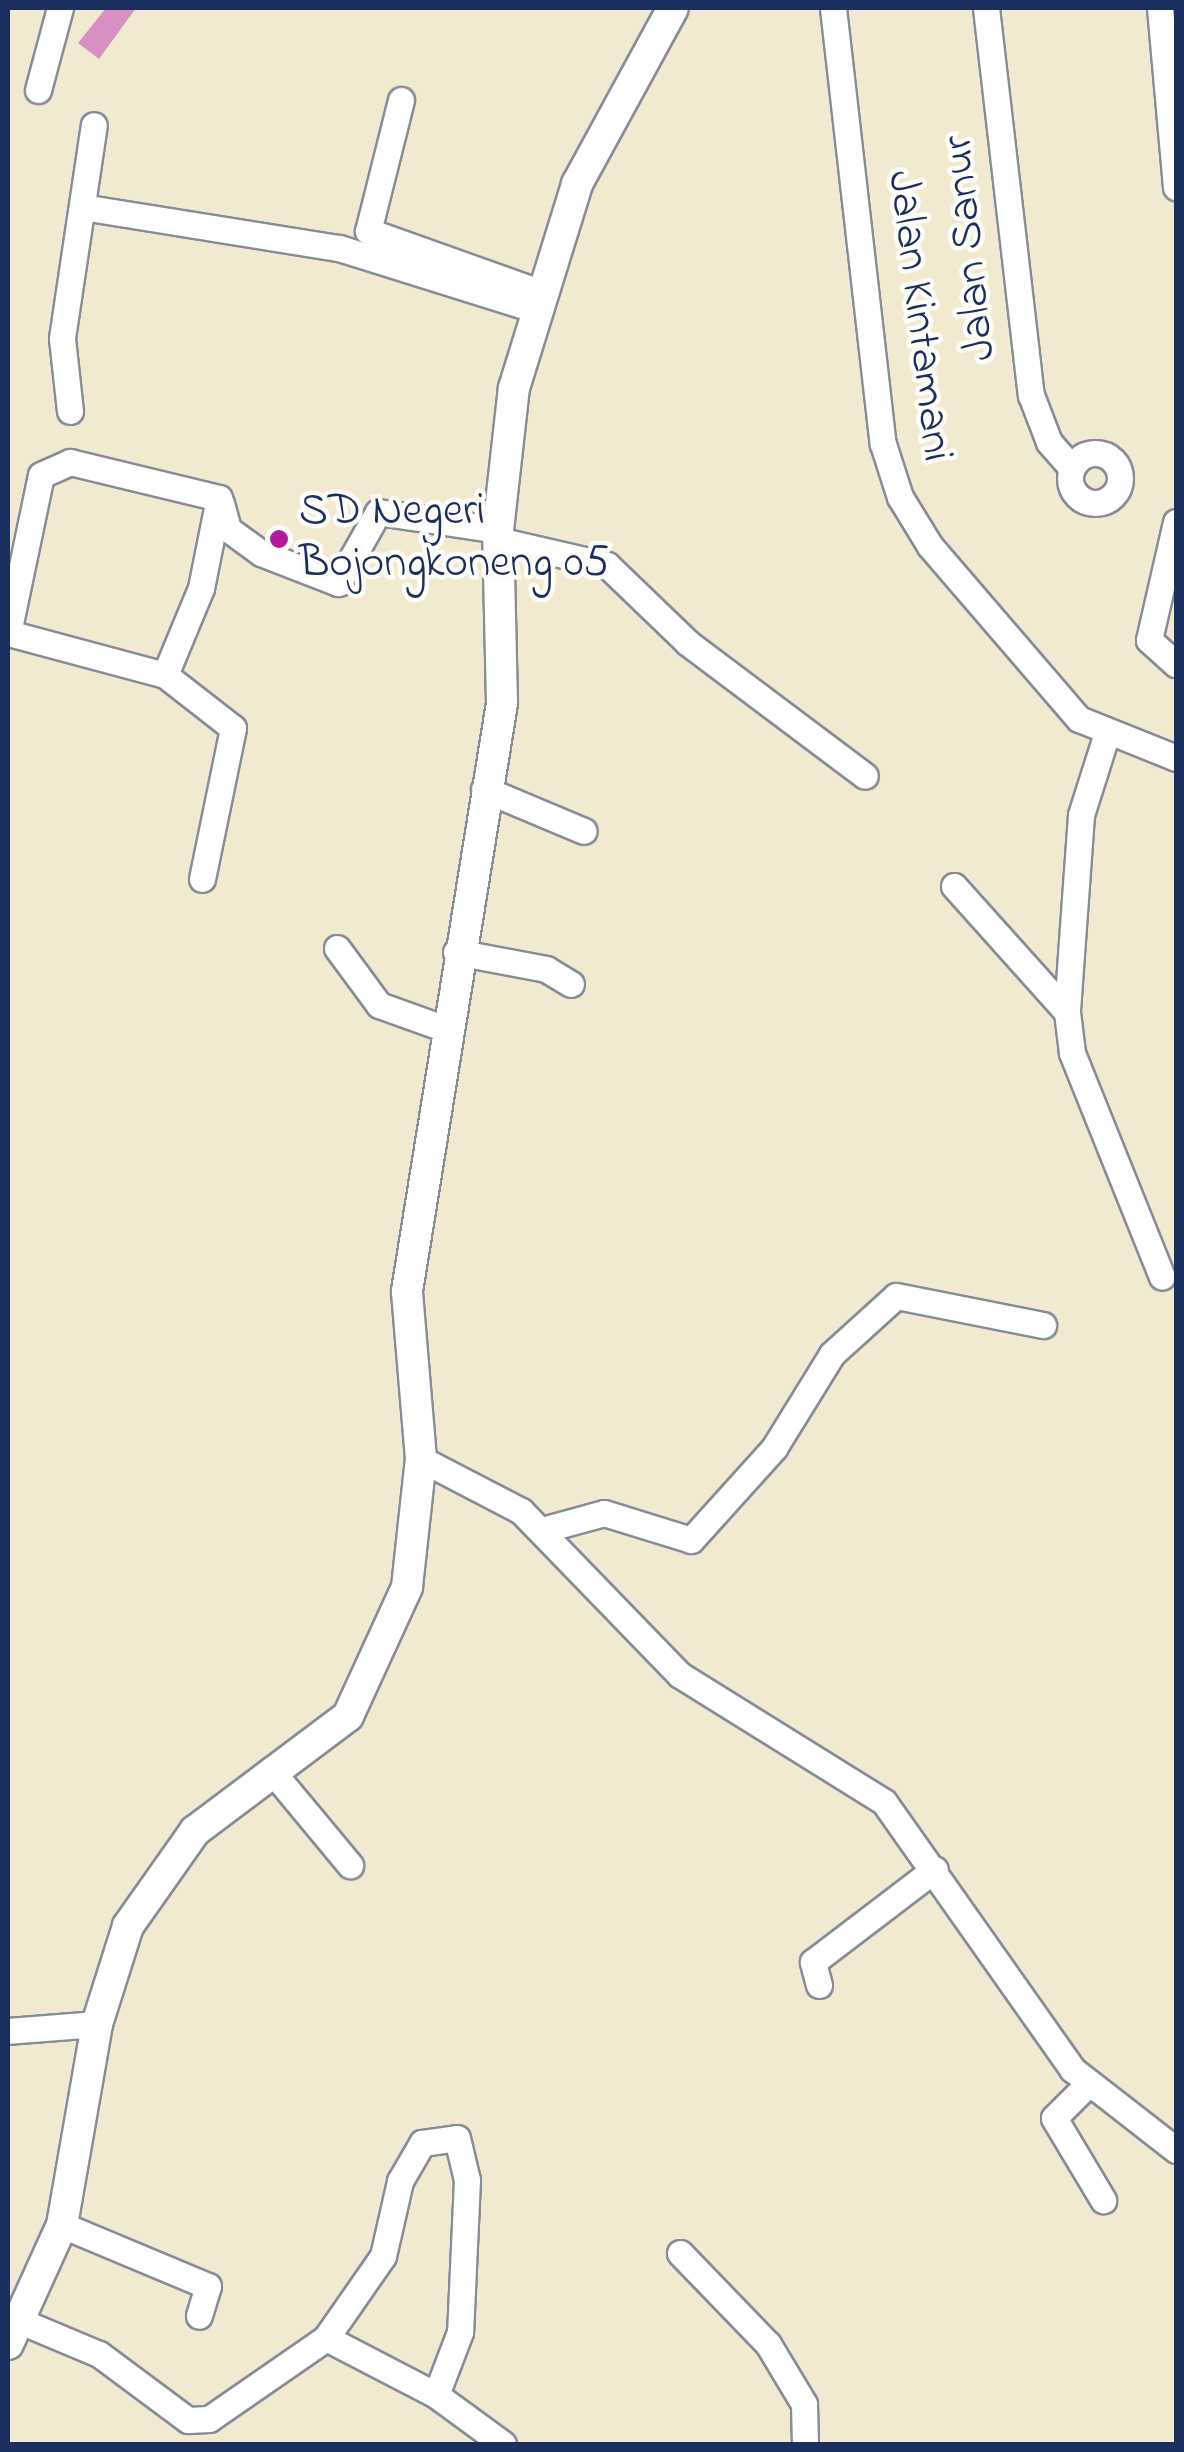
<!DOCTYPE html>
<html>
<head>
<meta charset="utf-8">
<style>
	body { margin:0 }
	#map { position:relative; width:1184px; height:2452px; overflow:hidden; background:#f1ead1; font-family:"Indie Flower",sans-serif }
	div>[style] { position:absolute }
	.building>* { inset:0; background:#d88fc1 }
	.roads { filter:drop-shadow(2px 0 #868c98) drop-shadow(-2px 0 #868c98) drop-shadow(0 2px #868c98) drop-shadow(0 -2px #868c98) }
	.minor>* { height:25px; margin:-12.5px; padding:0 12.5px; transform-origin:12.5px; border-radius:12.5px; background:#fff }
	.minor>.ring { margin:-12.5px; padding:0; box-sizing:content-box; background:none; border:25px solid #fff; border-radius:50% }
	.tertiary>* { height:30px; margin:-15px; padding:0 15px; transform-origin:15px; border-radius:15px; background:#fff }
	.dots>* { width:28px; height:28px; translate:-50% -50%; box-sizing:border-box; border:5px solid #fdfcf7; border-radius:50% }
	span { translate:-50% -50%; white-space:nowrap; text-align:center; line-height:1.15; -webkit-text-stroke:9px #fdfcf7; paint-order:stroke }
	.street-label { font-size:45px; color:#1b2f5e }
	.poi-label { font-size:45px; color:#1b2f5e }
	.left { translate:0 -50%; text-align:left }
	.frame { position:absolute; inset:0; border:10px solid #1b2f5e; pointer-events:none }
</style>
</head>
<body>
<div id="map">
	<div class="building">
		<i style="clip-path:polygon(106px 8px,136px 8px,99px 59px,78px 43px)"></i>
	</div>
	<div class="roads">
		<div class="minor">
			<i style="left:833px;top:8px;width:439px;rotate:83.5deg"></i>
			<i style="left:883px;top:444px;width:56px;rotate:72.2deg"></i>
			<i style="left:900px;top:497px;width:57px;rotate:58.5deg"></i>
			<i style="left:930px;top:546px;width:228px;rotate:49.3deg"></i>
			<i style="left:1079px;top:719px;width:105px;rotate:21.9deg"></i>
			<i style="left:986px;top:8px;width:390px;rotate:83.4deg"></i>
			<i style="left:1031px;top:395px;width:50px;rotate:69deg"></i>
			<i style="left:1049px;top:442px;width:33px;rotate:49deg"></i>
			<i style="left:1160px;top:8px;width:180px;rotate:84.9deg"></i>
			<i style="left:38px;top:90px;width:85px;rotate:-75deg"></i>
			<i style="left:401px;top:100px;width:135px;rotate:104.1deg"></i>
			<i style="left:368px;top:231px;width:185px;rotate:19.6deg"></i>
			<i style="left:82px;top:207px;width:260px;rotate:9.1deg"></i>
			<i style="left:339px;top:248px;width:207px;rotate:17.4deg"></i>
			<i style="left:70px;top:411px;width:73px;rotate:-96.3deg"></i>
			<i style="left:62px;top:338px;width:215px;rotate:-81.5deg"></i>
			<i class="ring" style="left:1070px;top:453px;width:25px;height:25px"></i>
			<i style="left:70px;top:462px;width:153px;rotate:13.6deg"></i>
			<i style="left:219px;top:498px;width:92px;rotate:101.3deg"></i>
			<i style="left:201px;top:588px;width:94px;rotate:112.5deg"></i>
			<i style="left:165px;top:675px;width:163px;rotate:-165deg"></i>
			<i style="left:8px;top:633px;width:161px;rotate:-78.2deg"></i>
			<i style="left:41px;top:475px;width:32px;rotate:-24deg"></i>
			<i style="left:221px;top:503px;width:27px;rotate:75deg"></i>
			<i style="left:228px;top:529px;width:41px;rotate:36deg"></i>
			<i style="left:261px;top:553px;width:83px;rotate:21.3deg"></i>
			<i style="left:338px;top:583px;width:81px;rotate:-60.6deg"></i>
			<i style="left:378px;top:512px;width:121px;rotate:8.5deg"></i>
			<i style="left:1176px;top:522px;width:121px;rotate:102.9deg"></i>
			<i style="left:1149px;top:640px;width:36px;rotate:42deg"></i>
			<i style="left:502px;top:541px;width:108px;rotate:12.9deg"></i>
			<i style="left:607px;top:565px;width:112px;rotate:43.9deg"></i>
			<i style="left:688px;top:643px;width:221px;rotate:36.9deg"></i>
			<i style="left:165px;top:675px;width:86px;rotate:37.9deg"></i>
			<i style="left:233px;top:728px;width:154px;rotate:101.6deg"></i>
			<i style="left:1106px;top:736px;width:83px;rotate:107.6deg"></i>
			<i style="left:1081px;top:815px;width:197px;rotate:94.1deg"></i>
			<i style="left:1067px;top:1012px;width:41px;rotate:83deg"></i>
			<i style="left:1072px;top:1053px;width:241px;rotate:68.1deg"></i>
			<i style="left:484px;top:789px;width:108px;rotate:22.8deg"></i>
			<i style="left:954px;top:886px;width:169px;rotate:48.1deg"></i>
			<i style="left:337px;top:948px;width:71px;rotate:53.6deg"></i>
			<i style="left:379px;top:1005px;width:74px;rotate:19.7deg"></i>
			<i style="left:456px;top:952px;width:92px;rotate:10.7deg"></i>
			<i style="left:546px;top:969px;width:29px;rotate:31deg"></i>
			<i style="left:421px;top:1459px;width:113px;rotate:27.5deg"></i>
			<i style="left:521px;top:1511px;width:228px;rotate:45.9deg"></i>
			<i style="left:680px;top:1675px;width:240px;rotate:31.9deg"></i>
			<i style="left:884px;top:1802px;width:327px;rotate:54.8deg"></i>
			<i style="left:1072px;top:2069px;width:132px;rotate:37.9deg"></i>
			<i style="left:542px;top:1530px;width:64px;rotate:-15.3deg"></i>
			<i style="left:604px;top:1513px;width:91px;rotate:17.2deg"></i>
			<i style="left:691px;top:1540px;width:124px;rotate:-47.9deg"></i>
			<i style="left:774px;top:1448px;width:110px;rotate:-58.3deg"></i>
			<i style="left:832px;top:1354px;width:86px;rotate:-42.2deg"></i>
			<i style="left:896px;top:1296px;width:150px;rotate:11.2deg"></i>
			<i style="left:271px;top:1770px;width:124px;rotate:50.3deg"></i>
			<i style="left:819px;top:1985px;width:24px;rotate:-105deg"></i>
			<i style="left:813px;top:1962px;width:153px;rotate:-37.3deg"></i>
			<i style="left:8px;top:2031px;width:89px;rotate:-4.5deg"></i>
			<i style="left:1088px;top:2084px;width:48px;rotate:135deg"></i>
			<i style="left:1054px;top:2118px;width:96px;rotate:59.1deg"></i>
			<i style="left:62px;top:2225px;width:158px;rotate:22.7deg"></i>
			<i style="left:208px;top:2286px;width:31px;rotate:107deg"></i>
			<i style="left:680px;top:2253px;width:127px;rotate:46deg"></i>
			<i style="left:768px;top:2344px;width:70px;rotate:59deg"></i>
			<i style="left:804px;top:2404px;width:40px;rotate:88.6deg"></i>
			<i style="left:20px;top:2321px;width:86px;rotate:22.7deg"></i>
			<i style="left:99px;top:2354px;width:111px;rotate:36.6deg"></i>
			<i style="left:188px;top:2420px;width:21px;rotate:-3deg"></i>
			<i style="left:209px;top:2419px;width:142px;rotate:-34.7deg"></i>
			<i style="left:326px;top:2338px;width:100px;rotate:-55.2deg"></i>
			<i style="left:383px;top:2256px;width:77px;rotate:-77.2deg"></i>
			<i style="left:400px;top:2181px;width:44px;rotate:-59.9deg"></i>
			<i style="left:422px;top:2143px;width:35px;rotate:-8deg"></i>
			<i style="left:457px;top:2138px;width:43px;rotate:76.6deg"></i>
			<i style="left:467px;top:2180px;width:152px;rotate:92.6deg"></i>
			<i style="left:460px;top:2332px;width:67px;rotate:110.9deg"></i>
			<i style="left:436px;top:2395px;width:124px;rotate:-152.6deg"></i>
			<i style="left:436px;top:2395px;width:83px;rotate:36.2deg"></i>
		</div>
		<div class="tertiary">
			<i style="left:8px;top:2344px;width:131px;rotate:-65.6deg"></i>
			<i style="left:62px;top:2225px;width:204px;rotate:-80.1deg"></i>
			<i style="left:97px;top:2024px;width:103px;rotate:-72.4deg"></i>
			<i style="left:128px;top:1926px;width:116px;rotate:-54.8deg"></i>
			<i style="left:195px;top:1831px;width:191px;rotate:-36.9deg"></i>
			<i style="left:348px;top:1716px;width:142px;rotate:-65.4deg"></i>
			<i style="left:407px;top:1587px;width:129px;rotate:-83.8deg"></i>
			<i style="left:421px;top:1459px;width:169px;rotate:-94.8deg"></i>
			<i style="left:407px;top:1291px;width:596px;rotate:-80.82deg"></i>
			<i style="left:502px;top:703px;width:173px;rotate:-91.3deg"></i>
			<i style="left:498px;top:530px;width:143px;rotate:-83.6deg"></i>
			<i style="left:514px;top:388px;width:214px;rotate:-72.8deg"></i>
			<i style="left:577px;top:184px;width:200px;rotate:-61.4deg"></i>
		</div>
	</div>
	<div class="dots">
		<i style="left:279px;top:539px;background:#b5179e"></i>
	</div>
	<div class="street-label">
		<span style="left:971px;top:248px;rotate:-96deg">Jalan Sanur</span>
		<span style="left:918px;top:316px;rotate:83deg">Jalan Kintamani</span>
	</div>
	<div class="poi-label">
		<span class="left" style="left:299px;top:539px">SD Negeri<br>Bojongkoneng 05</span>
	</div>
	<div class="frame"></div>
</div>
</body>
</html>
